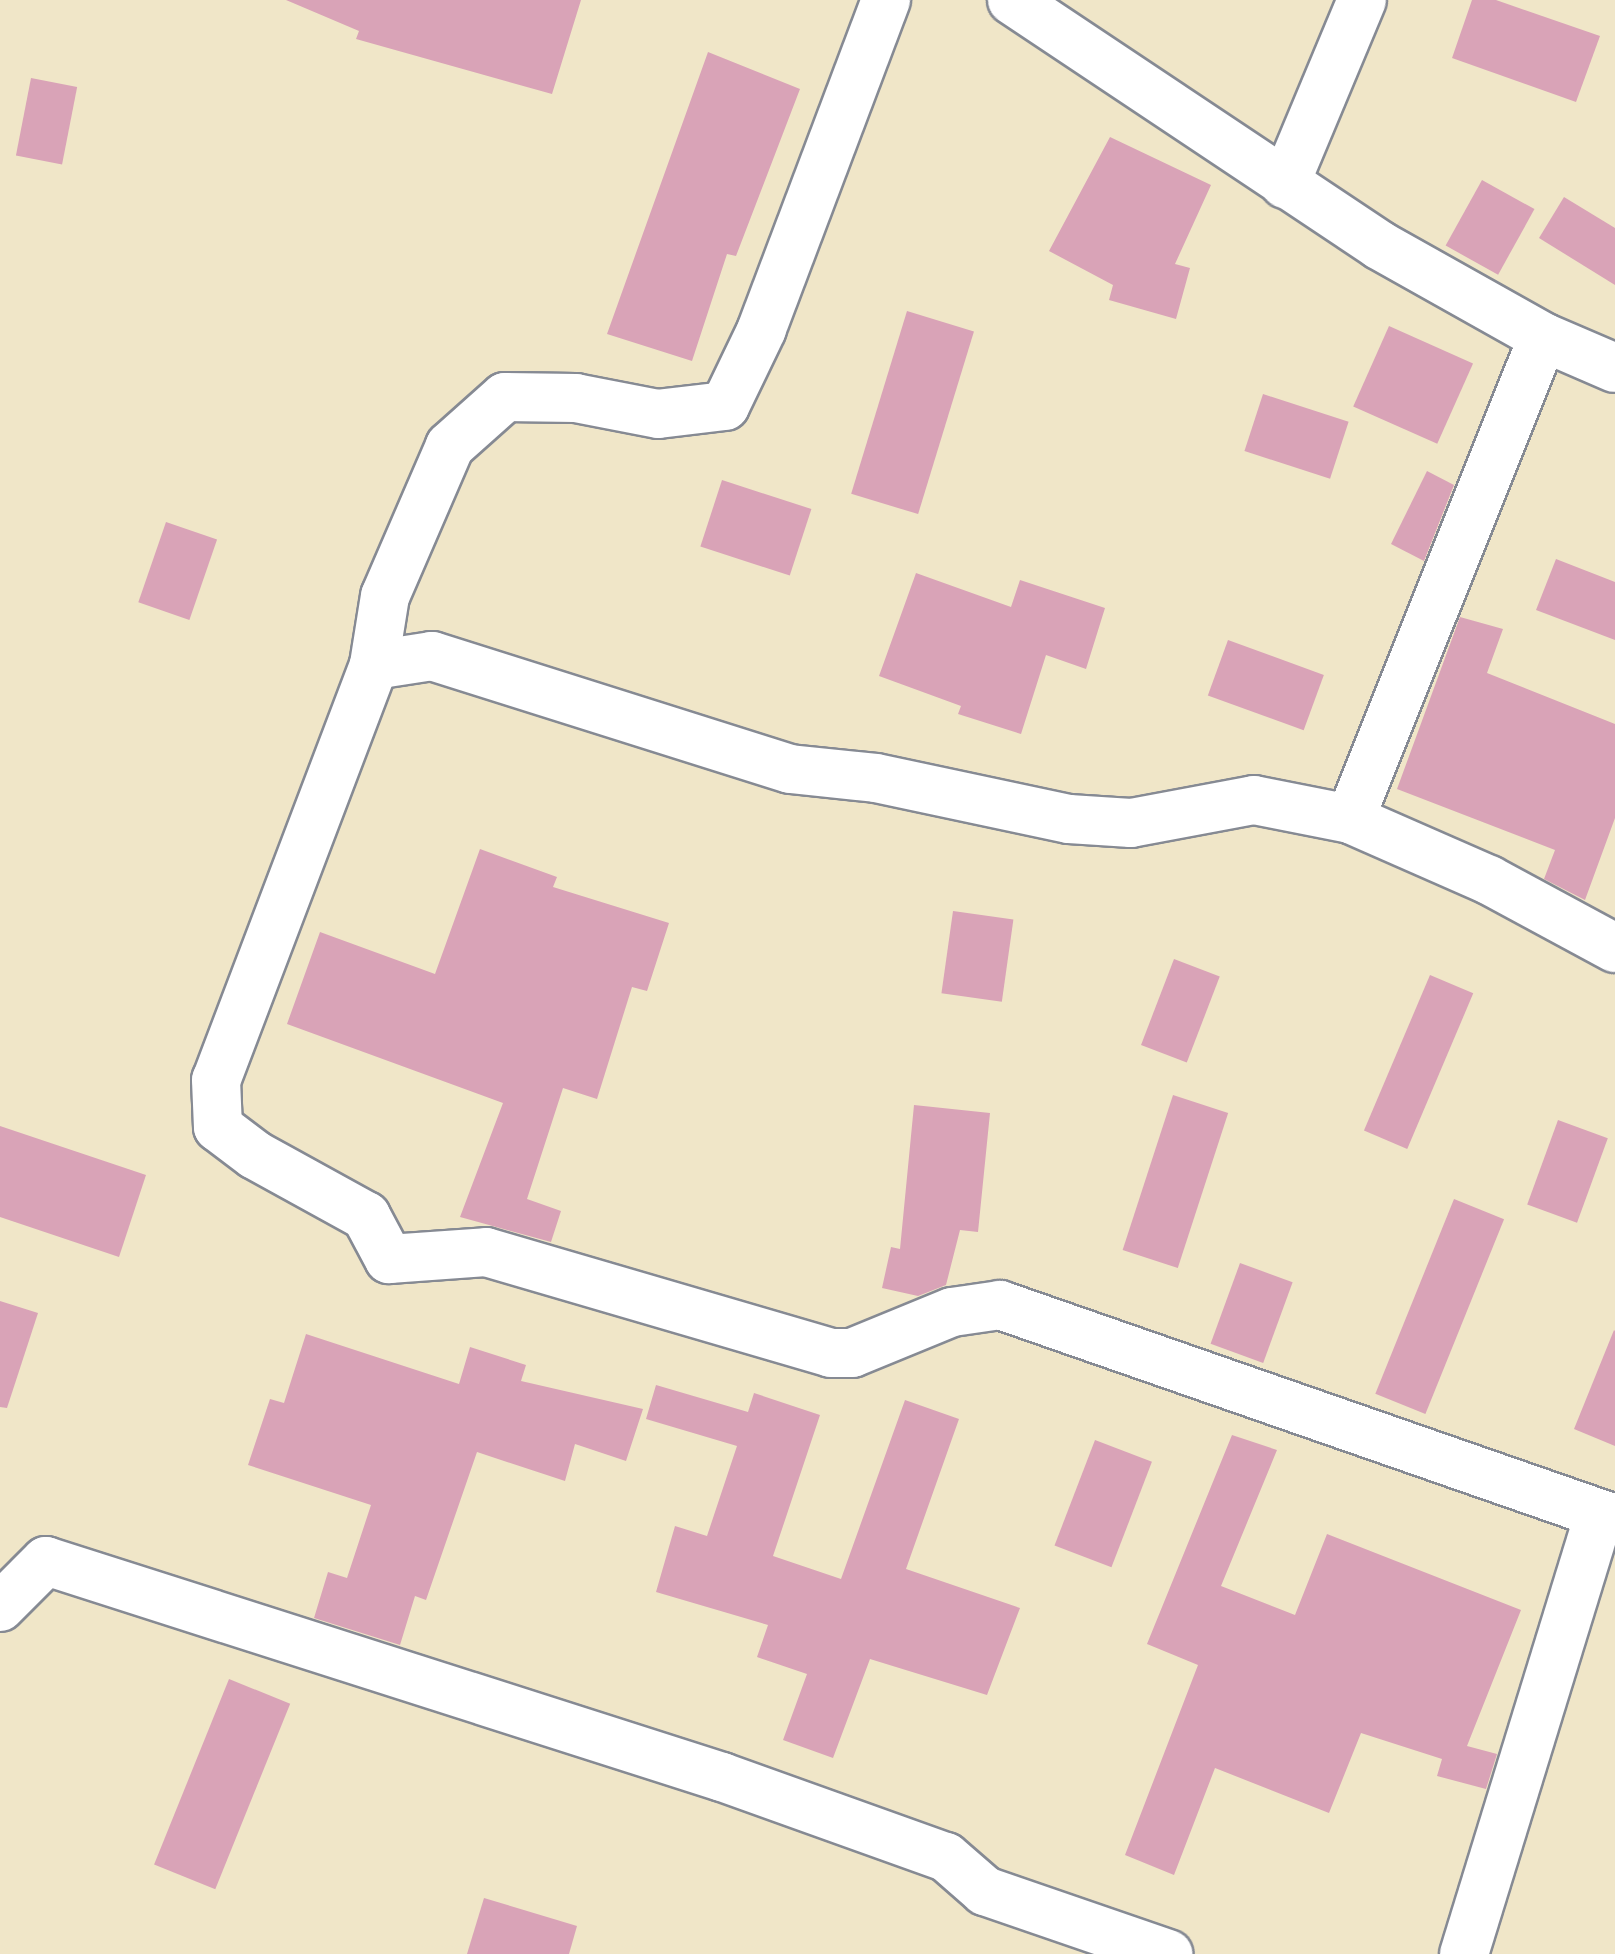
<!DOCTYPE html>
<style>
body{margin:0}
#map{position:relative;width:1615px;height:1954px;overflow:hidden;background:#f0e6c8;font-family:Pangolin,sans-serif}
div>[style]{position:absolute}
.building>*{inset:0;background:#d9a3b7;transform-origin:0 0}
.roads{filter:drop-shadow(2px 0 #868a93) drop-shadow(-2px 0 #868a93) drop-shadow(0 2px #868a93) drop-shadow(0 -2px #868a93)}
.minor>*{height:48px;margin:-24px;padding:0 24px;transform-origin:24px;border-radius:24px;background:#fff}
span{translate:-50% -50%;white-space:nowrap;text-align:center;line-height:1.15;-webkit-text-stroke:9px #fcf5e5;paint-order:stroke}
</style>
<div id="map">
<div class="building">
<div style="clip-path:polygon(286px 0,581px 0,552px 94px,356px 39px,359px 31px)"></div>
<div style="clip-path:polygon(1472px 0,1496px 0,1600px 36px,1576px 102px,1452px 58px)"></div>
<div style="clip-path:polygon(708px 52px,800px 89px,736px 256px,727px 254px,692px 361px,607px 334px)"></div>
<div style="left:31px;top:78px;width:47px;height:79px;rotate:11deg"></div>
<div style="clip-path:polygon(1110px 137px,1211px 185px,1175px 264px,1190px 268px,1176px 319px,1109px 300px,1113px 285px,1049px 251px)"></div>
<div style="left:1482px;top:180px;width:60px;height:75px;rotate:29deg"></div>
<div style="clip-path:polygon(1564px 197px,1615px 228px,1615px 285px,1539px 238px)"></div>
<div style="left:907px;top:311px;width:70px;height:191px;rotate:17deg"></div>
<div style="left:1389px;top:326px;width:92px;height:88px;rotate:24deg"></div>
<div style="left:1263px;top:394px;width:90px;height:60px;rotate:18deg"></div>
<div style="clip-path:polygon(1427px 471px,1454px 485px,1424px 561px,1391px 544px)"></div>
<div style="left:722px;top:480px;width:94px;height:70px;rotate:18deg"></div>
<div style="left:166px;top:522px;width:54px;height:85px;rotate:19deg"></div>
<div style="clip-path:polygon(1556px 559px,1615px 582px,1615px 640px,1536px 610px)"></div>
<div style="clip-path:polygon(916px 573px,1011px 607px,1020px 580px,1105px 608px,1086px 669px,1046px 655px,1021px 734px,958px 714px,961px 706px,879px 676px)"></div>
<div style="clip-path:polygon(1460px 617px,1503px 629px,1487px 673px,1615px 724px,1615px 818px,1585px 900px,1544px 879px,1555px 850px,1397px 789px)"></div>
<div style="left:1228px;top:640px;width:102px;height:59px;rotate:20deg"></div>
<div style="clip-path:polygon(480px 849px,557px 877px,553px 887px,669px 923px,647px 991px,632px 987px,597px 1099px,563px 1088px,527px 1199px,561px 1211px,551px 1242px,460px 1217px,503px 1103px,287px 1024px,320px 932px,435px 974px)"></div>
<div style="left:953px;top:911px;width:61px;height:83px;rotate:8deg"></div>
<div style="left:1174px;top:959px;width:49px;height:92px;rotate:21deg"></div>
<div style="left:1430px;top:975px;width:47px;height:169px;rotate:23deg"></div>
<div style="left:1173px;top:1095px;width:58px;height:163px;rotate:18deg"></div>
<div style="clip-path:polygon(914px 1105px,990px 1113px,978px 1232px,960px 1230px,946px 1285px,918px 1296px,882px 1288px,891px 1247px,900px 1249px)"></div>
<div style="left:1558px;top:1120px;width:53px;height:90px;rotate:20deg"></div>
<div style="clip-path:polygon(0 1126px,146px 1175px,119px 1257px,0 1217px)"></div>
<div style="left:1454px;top:1199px;width:54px;height:210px;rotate:22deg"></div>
<div style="left:1240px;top:1263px;width:56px;height:86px;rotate:20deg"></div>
<div style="clip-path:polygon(0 1301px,38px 1313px,7px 1408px,0 1407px)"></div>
<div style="clip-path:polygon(1614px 1330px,1615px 1331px,1615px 1446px,1574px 1429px)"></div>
<div style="clip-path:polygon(306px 1334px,459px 1384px,470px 1347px,526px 1365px,521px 1381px,643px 1409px,626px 1461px,575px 1444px,565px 1481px,477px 1452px,426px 1600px,415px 1596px,400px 1645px,314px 1618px,328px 1572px,347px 1578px,371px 1505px,248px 1465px,270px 1399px,284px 1403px)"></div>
<div style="clip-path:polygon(656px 1385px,748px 1412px,754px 1393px,820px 1415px,773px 1556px,841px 1579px,905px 1400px,959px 1419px,906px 1569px,1020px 1608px,987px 1695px,870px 1659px,833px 1758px,783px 1740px,807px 1674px,757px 1657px,768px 1625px,656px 1592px,675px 1526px,707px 1536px,737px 1446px,646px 1419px)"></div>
<div style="clip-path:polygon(1232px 1435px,1277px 1450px,1221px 1586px,1295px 1615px,1327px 1534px,1521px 1610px,1467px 1746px,1497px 1754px,1486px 1789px,1437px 1776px,1442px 1759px,1361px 1733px,1329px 1813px,1215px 1768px,1174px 1875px,1125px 1855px,1198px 1665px,1147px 1644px)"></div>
<div style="left:1095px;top:1440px;width:61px;height:113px;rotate:21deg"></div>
<div style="left:229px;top:1679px;width:66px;height:200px;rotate:22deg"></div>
<div style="clip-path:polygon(484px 1898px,577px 1926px,569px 1954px,467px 1954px)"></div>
</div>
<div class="roads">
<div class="minor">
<div style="left:886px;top:0;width:352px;rotate:110.7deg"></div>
<div style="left:762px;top:329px;width:85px;rotate:115.7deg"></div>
<div style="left:725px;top:406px;width:67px;rotate:173.2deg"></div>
<div style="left:658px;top:414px;width:84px;rotate:-169deg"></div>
<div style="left:576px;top:398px;width:71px;rotate:-179.2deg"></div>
<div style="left:505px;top:397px;width:74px;rotate:138.3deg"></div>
<div style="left:450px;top:446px;width:163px;rotate:113.4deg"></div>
<div style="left:385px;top:596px;width:70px;rotate:99.1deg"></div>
<div style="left:374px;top:665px;width:444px;rotate:110.8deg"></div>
<div style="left:216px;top:1080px;width:47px;rotate:87.6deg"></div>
<div style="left:218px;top:1127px;width:46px;rotate:37.1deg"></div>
<div style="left:255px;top:1155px;width:127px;rotate:28.8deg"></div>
<div style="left:366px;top:1216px;width:49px;rotate:61.9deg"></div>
<div style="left:389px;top:1259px;width:97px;rotate:-4.1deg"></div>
<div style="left:486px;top:1252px;width:359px;rotate:16.3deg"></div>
<div style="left:831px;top:1353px;width:21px"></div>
<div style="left:852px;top:1353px;width:108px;rotate:-22.3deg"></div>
<div style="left:952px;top:1312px;width:49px;rotate:-8.3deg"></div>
<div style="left:1000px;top:1305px;width:651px;rotate:19.19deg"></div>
<div style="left:1012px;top:0;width:441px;rotate:33.7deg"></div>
<div style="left:1379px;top:245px;width:188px;rotate:29.3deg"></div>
<div style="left:1543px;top:337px;width:78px;rotate:23.3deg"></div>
<div style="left:1285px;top:184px;width:199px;rotate:-67.3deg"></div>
<div style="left:374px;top:665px;width:59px;rotate:-8.8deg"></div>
<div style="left:432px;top:656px;width:375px;rotate:17.5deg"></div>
<div style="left:790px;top:769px;width:86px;rotate:6deg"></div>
<div style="left:876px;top:778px;width:197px;rotate:12deg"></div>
<div style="left:1069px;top:819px;width:62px;rotate:3.7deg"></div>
<div style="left:1131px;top:823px;width:125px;rotate:-10.6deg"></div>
<div style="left:1254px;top:800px;width:98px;rotate:11.2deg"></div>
<div style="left:1350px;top:819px;width:152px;rotate:23.7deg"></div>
<div style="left:1489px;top:880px;width:143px;rotate:28.4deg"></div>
<div style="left:1350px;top:819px;width:519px;rotate:-68.18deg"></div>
<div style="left:0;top:1607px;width:65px;rotate:-45deg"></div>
<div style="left:46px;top:1561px;width:710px;rotate:17.72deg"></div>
<div style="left:722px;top:1777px;width:238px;rotate:19.7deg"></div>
<div style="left:946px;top:1857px;width:52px;rotate:41.1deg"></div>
<div style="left:985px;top:1891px;width:194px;rotate:19deg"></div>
<div style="left:1464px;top:1954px;width:460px;rotate:-72.9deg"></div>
</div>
</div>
</div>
